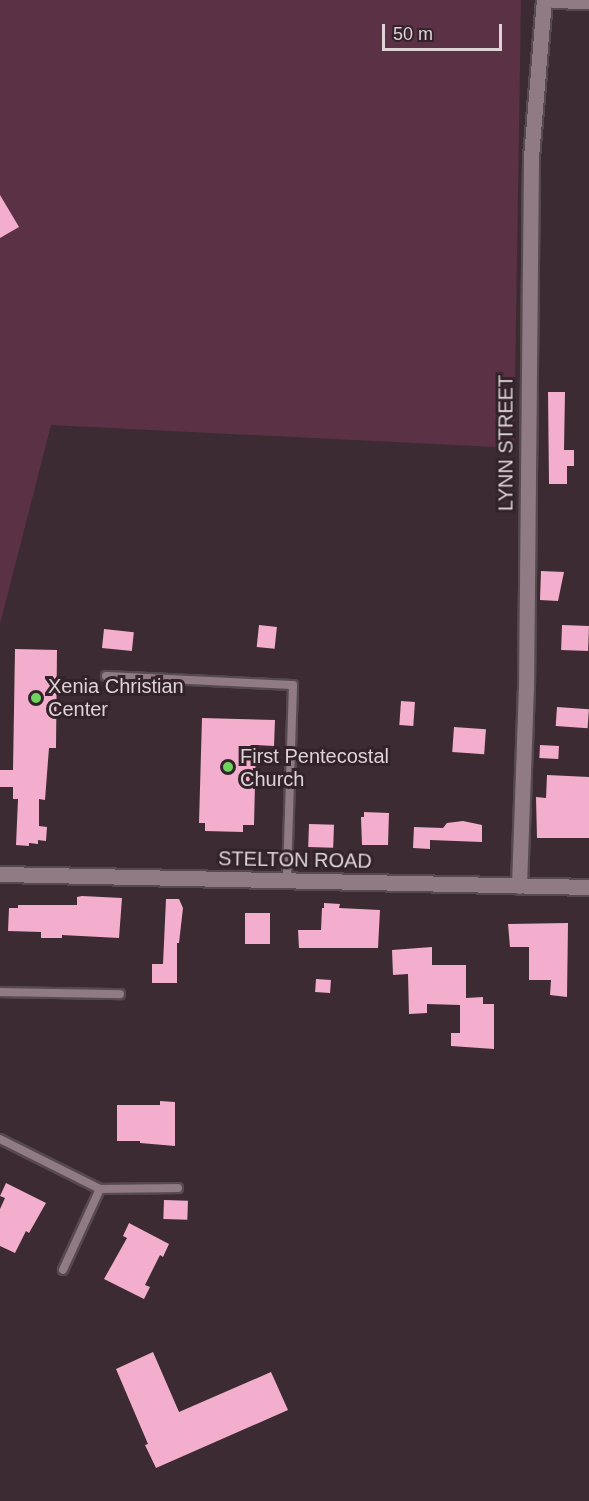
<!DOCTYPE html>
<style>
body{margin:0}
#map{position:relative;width:589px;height:1501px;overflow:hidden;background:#3d2b33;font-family:Arial,sans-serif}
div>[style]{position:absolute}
.green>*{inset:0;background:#5b3145}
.building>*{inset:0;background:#f3aecd;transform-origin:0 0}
.roads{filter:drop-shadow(2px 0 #574950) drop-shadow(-2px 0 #574950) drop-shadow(0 2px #574950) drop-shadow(0 -2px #574950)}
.service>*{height:8px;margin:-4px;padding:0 4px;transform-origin:4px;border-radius:4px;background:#907b84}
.minor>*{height:15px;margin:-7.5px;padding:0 7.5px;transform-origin:7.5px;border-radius:7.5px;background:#907b84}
.dots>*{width:16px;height:16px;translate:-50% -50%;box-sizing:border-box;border:3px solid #322229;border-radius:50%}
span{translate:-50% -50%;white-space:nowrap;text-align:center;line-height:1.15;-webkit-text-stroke:6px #322229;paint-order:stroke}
.street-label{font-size:20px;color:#ded3d7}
.poi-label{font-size:20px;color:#ded3d7}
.left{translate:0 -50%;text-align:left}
.scale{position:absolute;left:382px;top:24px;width:120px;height:27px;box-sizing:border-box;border:3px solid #ded3d7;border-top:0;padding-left:8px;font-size:18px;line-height:21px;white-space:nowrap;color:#ded3d7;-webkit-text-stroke:4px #322229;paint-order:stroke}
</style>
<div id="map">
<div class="green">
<div style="clip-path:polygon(0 0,521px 0,514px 448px,51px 425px,0 624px)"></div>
</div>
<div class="building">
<div style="clip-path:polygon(0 195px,19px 227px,0 238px)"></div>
<div style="clip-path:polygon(548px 392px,565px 392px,564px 450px,574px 450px,574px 466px,567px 466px,567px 484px,549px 484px)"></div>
<div style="clip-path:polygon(541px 571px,564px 572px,558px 601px,540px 600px)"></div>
<div style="left:259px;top:625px;width:18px;height:22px;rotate:6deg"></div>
<div style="left:562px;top:625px;width:27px;height:25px;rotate:2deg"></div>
<div style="left:104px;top:629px;width:30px;height:19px;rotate:6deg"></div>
<div style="clip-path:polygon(15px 649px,57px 650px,56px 748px,49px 748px,45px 800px,39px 799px,39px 826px,47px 827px,46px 841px,38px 840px,38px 844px,29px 843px,29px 846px,16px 845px,18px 799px,13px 799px,13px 787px,0 787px,0 770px,13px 770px)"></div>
<div style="left:401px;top:701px;width:14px;height:24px;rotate:4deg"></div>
<div style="left:557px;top:707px;width:32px;height:19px;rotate:4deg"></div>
<div style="clip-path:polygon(202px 718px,275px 720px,274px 746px,256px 745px,254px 825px,243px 825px,243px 832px,205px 831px,205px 823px,199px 823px)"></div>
<div style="left:454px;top:727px;width:32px;height:25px;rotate:4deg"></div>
<div style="left:540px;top:745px;width:19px;height:13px;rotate:3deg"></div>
<div style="clip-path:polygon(547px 775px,589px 777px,589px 838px,537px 838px,536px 797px,546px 798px)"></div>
<div style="clip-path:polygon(364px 812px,389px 813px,388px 845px,362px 845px,361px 817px,364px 817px)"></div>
<div style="clip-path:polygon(463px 821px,482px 825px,482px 842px,430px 840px,430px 849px,413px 848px,414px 827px,443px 828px,447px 823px)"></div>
<div style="left:309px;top:824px;width:25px;height:23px;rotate:2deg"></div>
<div style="clip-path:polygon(82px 896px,122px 898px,119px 938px,62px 935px,62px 938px,41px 938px,41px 932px,8px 931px,9px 908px,18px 908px,18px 905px,77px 905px,77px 897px)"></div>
<div style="clip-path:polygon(166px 899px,179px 899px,183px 908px,179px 943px,177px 943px,177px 983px,152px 983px,152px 964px,163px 964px)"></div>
<div style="clip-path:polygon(324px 903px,340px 904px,339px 908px,380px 910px,378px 948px,299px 948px,298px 930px,321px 930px,322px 908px,324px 908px)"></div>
<div style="left:245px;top:913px;width:25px;height:31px"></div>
<div style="clip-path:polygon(568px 923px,567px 997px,550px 995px,551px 980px,529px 980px,529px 947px,510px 947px,508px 924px)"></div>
<div style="clip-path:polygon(432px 947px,432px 965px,466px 965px,466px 998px,483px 997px,483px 1004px,494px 1004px,494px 1049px,451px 1046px,451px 1033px,460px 1033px,460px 1005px,427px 1004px,427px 1013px,409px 1014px,408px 974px,393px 975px,392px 950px)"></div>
<div style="left:316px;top:979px;width:15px;height:13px;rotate:4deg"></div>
<div style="clip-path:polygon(160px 1101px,175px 1102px,175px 1146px,140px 1143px,140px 1141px,117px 1141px,117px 1105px,160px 1105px)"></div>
<div style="clip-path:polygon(6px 1183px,46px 1203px,29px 1233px,26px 1231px,15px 1253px,0 1246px,0 1209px,5px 1198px,0 1196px)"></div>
<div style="left:164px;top:1200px;width:24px;height:19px;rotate:2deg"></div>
<div style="clip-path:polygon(129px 1223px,169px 1244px,163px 1257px,160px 1255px,145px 1285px,150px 1287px,144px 1299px,104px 1279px,127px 1238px,123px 1236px)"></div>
<div style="clip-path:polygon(153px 1352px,179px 1412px,271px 1372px,288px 1410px,156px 1468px,145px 1445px,148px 1444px,116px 1369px)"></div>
</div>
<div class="roads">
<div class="service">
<div style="left:106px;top:676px;width:187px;rotate:2.8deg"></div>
<div style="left:293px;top:685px;width:196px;rotate:91.8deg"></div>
<div style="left:0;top:992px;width:120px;rotate:1deg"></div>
<div style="left:0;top:1139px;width:112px;rotate:26.6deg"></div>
<div style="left:100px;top:1189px;width:89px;rotate:114.6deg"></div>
<div style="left:100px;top:1189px;width:78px;rotate:-0.7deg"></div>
</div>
<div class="minor">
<div style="left:553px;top:0;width:36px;rotate:2deg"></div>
<div style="left:0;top:874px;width:589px;rotate:1.26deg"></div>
<div style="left:519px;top:886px;width:196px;rotate:-88deg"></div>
<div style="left:526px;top:690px;width:533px;rotate:-89.46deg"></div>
<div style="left:531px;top:157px;width:158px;rotate:-85.3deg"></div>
</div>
</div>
<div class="dots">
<div style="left:36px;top:698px;background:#70d35f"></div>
<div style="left:228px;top:767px;background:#70d35f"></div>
</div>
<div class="street-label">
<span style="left:506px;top:443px;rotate:-90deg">LYNN STREET</span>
<span style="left:295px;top:860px;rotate:1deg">STELTON ROAD</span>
</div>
<div class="poi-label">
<span class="left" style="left:48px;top:698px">Xenia Christian<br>Center</span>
<span class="left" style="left:240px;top:768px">First Pentecostal<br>Church</span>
</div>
<div class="scale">50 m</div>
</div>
